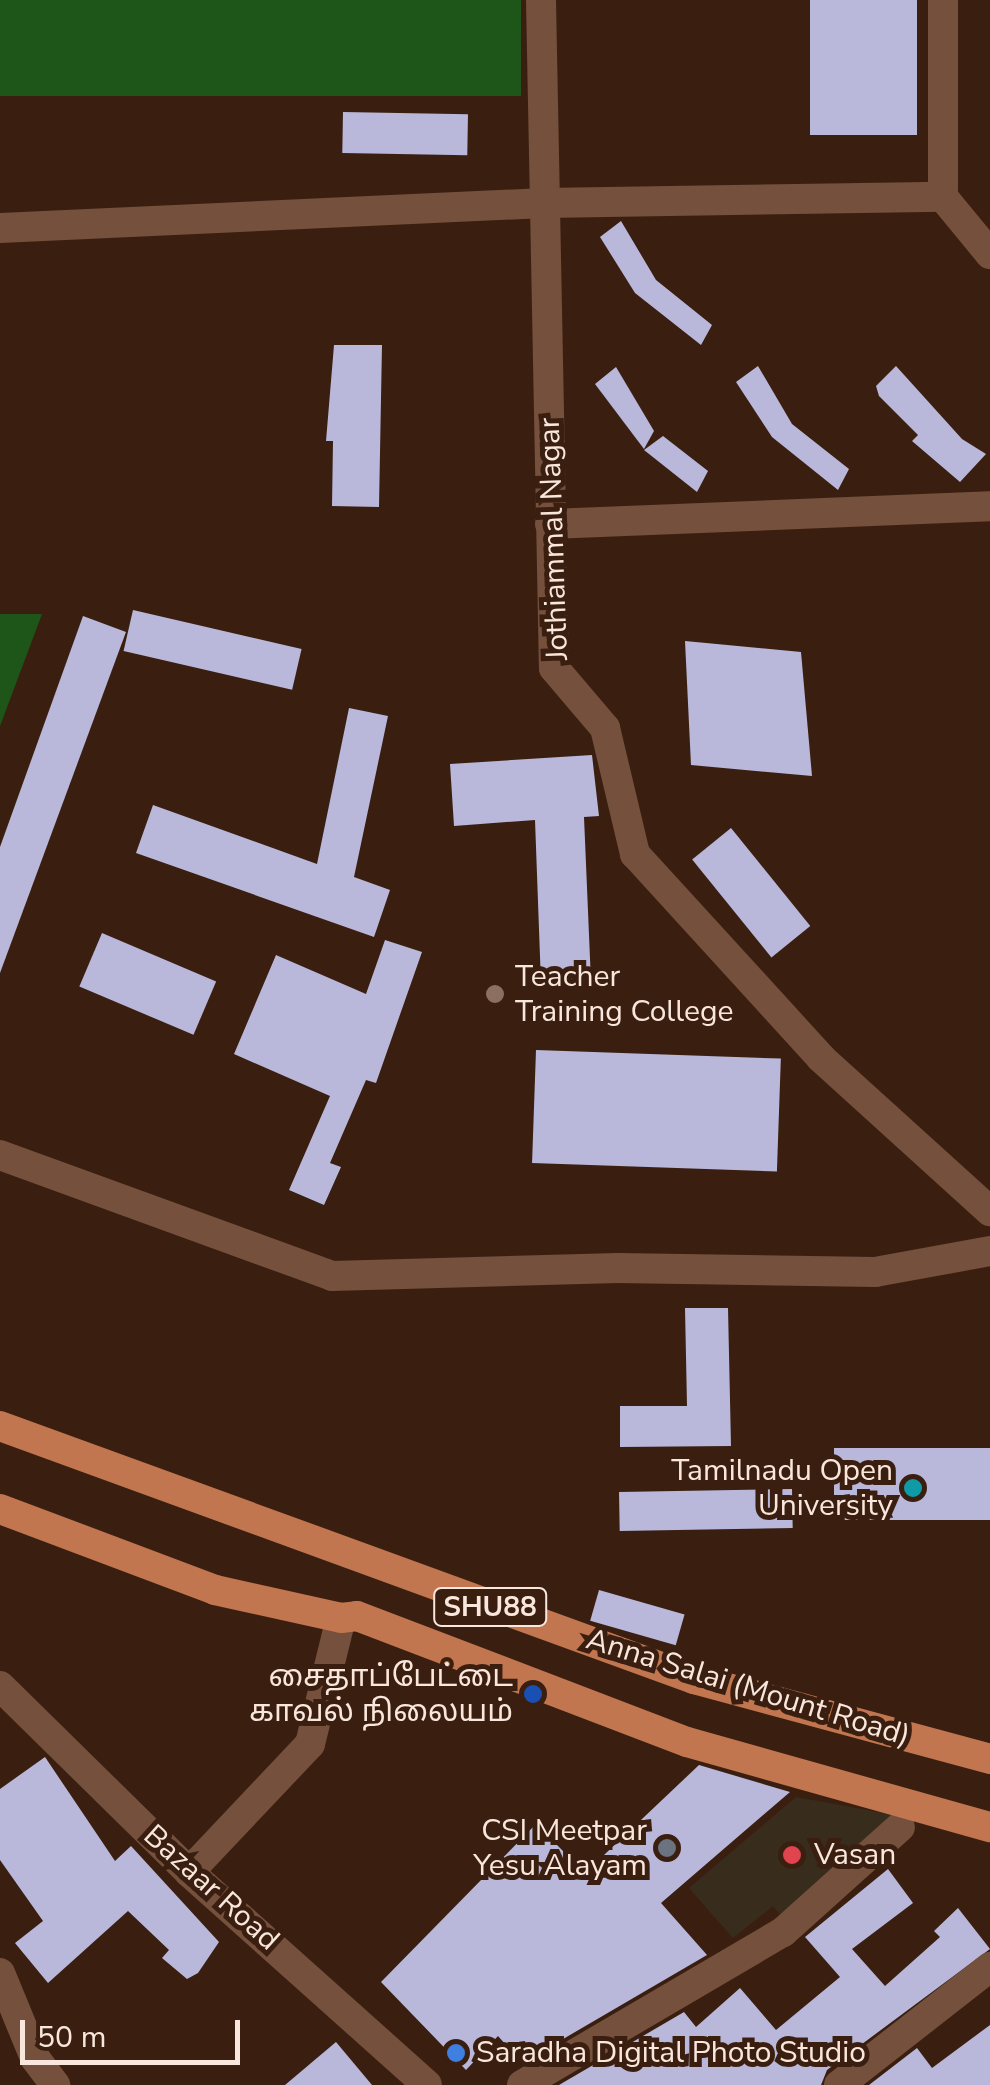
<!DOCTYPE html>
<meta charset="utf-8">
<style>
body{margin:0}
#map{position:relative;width:990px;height:2085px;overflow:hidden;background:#3a1f11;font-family:"Nunito Sans","Noto Sans Tamil",sans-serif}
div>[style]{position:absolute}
.medical>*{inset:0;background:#382c1d}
.green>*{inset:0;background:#1d5618;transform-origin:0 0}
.building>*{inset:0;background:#b9b8da;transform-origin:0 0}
.minor>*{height:30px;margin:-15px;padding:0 15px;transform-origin:15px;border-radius:15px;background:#75503d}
.tertiary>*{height:30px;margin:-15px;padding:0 15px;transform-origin:15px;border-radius:15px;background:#75503d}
.primary>*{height:30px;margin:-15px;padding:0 15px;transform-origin:15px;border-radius:15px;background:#c1764f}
.dots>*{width:28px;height:28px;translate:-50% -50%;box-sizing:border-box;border:5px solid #3a1f11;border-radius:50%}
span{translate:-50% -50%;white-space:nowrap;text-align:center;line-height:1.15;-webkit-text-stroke:10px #3a1f11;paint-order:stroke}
.shield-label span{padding:2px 8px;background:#3a1f11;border:2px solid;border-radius:8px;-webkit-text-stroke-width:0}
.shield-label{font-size:28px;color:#f9e6dc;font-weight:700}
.street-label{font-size:30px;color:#f9e6dc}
.poi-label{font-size:30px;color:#f9e6dc}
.left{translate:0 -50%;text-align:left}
.right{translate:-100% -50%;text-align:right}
.scale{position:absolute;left:20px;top:2020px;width:220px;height:45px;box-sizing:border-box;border:5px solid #f9e6dc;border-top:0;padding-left:12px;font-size:30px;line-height:35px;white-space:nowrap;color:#f9e6dc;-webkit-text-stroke:8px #3a1f11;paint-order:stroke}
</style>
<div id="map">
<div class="medical">
<div style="clip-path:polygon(796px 1797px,900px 1816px,784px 1919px,773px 1906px,733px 1938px,689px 1888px)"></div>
</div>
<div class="green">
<div style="left:0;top:0;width:521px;height:96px"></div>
<div style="clip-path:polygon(0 614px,42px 614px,0 726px)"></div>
</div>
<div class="building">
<div style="left:810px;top:0;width:107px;height:135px"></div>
<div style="left:343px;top:112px;width:125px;height:41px;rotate:1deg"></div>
<div style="clip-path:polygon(621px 221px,656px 280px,712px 325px,701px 345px,635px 293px,600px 237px)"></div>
<div style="clip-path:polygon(334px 345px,382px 345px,379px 507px,332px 506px,333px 441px,326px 441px)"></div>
<div style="clip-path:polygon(758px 366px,792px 424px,849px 469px,838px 490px,772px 437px,736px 382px)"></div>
<div style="clip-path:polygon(896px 366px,962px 439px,986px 454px,960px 482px,912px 441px,918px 435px,879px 396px,876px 386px)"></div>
<div style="clip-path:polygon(616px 367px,654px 431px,644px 449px,595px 384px)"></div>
<div style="clip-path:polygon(663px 436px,708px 471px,697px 492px,644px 450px)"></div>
<div style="left:133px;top:610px;width:173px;height:42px;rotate:13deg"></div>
<div style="clip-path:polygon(83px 616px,126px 632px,0 973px,0 847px)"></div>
<div style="clip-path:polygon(685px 641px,801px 652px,812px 776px,691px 765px)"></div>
<div style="clip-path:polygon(349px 708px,388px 716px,354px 877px,390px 890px,374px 937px,136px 853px,153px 805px,317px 864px)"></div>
<div style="clip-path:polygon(592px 755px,599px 816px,584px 817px,591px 982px,541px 984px,535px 820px,454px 826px,450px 764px)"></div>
<div style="left:731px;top:828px;width:126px;height:50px;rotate:51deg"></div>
<div style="left:102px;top:933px;width:124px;height:58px;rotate:23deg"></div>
<div style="clip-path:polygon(385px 940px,422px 952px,376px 1083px,366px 1080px,330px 1163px,341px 1167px,324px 1205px,289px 1190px,330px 1096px,234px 1054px,276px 955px,366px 994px)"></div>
<div style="left:536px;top:1050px;width:245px;height:113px;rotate:2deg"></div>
<div style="clip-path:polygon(685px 1308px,728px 1308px,731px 1446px,620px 1447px,620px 1406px,687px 1406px)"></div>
<div style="left:990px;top:1448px;width:72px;height:156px;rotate:90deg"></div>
<div style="left:792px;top:1489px;width:39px;height:173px;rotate:89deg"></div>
<div style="left:599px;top:1590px;width:89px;height:32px;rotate:16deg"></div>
<div style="clip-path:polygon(45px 1757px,115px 1861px,131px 1846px,219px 1942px,198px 1973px,187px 1979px,162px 1958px,169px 1950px,128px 1911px,48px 1983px,15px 1943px,43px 1921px,0 1860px,0 1789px)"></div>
<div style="clip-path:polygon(699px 1765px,790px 1792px,661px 1903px,707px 1955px,522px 2063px,498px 2036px,466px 2070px,381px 1982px,536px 1824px,585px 1873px)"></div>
<div style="clip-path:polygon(888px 1869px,913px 1903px,852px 1949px,885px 1986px,940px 1937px,934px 1931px,958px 1908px,990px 1949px,827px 2070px,821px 2085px,559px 2085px,684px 2012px,696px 2027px,740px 1988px,776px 2030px,840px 1977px,805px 1937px)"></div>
<div style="clip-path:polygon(990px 2025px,990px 2085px,869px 2085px,917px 2048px,932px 2068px)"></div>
<div style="clip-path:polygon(336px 2042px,372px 2085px,285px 2085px)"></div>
</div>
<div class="minor">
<div style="left:541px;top:0;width:668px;rotate:88.89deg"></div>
<div style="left:554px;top:668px;width:79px;rotate:49.6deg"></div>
<div style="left:605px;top:728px;width:130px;rotate:76.6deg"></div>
<div style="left:635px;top:854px;width:276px;rotate:47.6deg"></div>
<div style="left:821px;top:1058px;width:228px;rotate:42.2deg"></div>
<div style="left:943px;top:0;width:197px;rotate:90deg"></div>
<div style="left:943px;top:197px;width:74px;rotate:50.5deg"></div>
<div style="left:0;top:228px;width:545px;rotate:-2.63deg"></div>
<div style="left:544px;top:203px;width:399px;rotate:-0.9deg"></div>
<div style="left:550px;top:524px;width:440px;rotate:-2.3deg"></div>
<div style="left:0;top:1155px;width:353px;rotate:20deg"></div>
<div style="left:332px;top:1276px;width:286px;rotate:-1.6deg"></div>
<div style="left:618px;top:1268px;width:257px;rotate:0.9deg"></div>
<div style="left:875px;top:1272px;width:117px;rotate:-10.3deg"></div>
<div style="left:189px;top:1872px;width:176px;rotate:-46.6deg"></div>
<div style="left:310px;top:1744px;width:130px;rotate:-76.2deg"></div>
<div style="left:0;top:1973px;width:92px;rotate:67.6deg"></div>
<div style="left:35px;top:2058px;width:34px;rotate:53deg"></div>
<div style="left:522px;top:2085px;width:303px;rotate:-30.4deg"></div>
<div style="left:783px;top:1932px;width:157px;rotate:-41.9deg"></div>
<div style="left:839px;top:2085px;width:192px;rotate:-38deg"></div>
</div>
<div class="tertiary">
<div style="left:0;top:1686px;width:265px;rotate:44.5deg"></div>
<div style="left:189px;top:1872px;width:319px;rotate:41.8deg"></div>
</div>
<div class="primary">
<div style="left:0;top:1426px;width:739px;rotate:20.03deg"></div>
<div style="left:694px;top:1679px;width:307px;rotate:15.1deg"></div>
<div style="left:0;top:1509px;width:230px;rotate:20.6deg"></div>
<div style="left:215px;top:1590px;width:129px;rotate:12.5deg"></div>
<div style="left:341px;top:1618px;width:16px;rotate:-7deg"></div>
<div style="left:357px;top:1616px;width:353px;rotate:20.9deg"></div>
<div style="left:687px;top:1742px;width:315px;rotate:15.7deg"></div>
</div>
<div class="dots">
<div style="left:495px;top:994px;background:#8d6e63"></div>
<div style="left:913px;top:1488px;background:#0f9aa8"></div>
<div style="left:533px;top:1694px;background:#1a4fb4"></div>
<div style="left:667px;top:1848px;background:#6b7280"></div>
<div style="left:792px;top:1855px;background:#e0444e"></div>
<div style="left:456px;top:2053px;background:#3f7fe0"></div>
</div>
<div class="shield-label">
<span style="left:490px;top:1607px">SHU88</span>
</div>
<div class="street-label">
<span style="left:554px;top:539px;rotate:-92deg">Jothiammal Nagar</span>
<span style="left:748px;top:1688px;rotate:17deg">Anna Salai (Mount Road)</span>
<span style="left:211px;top:1888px;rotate:42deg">Bazaar Road</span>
</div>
<div class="poi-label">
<span class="left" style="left:515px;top:994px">Teacher<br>Training College</span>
<span class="right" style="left:893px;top:1488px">Tamilnadu Open<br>University</span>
<span class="right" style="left:513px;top:1694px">சைதாப்பேட்டை<br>காவல் நிலையம்</span>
<span class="right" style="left:647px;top:1848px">CSI Meetpar<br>Yesu Alayam</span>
<span class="left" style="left:814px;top:1855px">Vasan</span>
<span class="left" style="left:476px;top:2053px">Saradha Digital Photo Studio</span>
</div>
<div class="scale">50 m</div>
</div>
